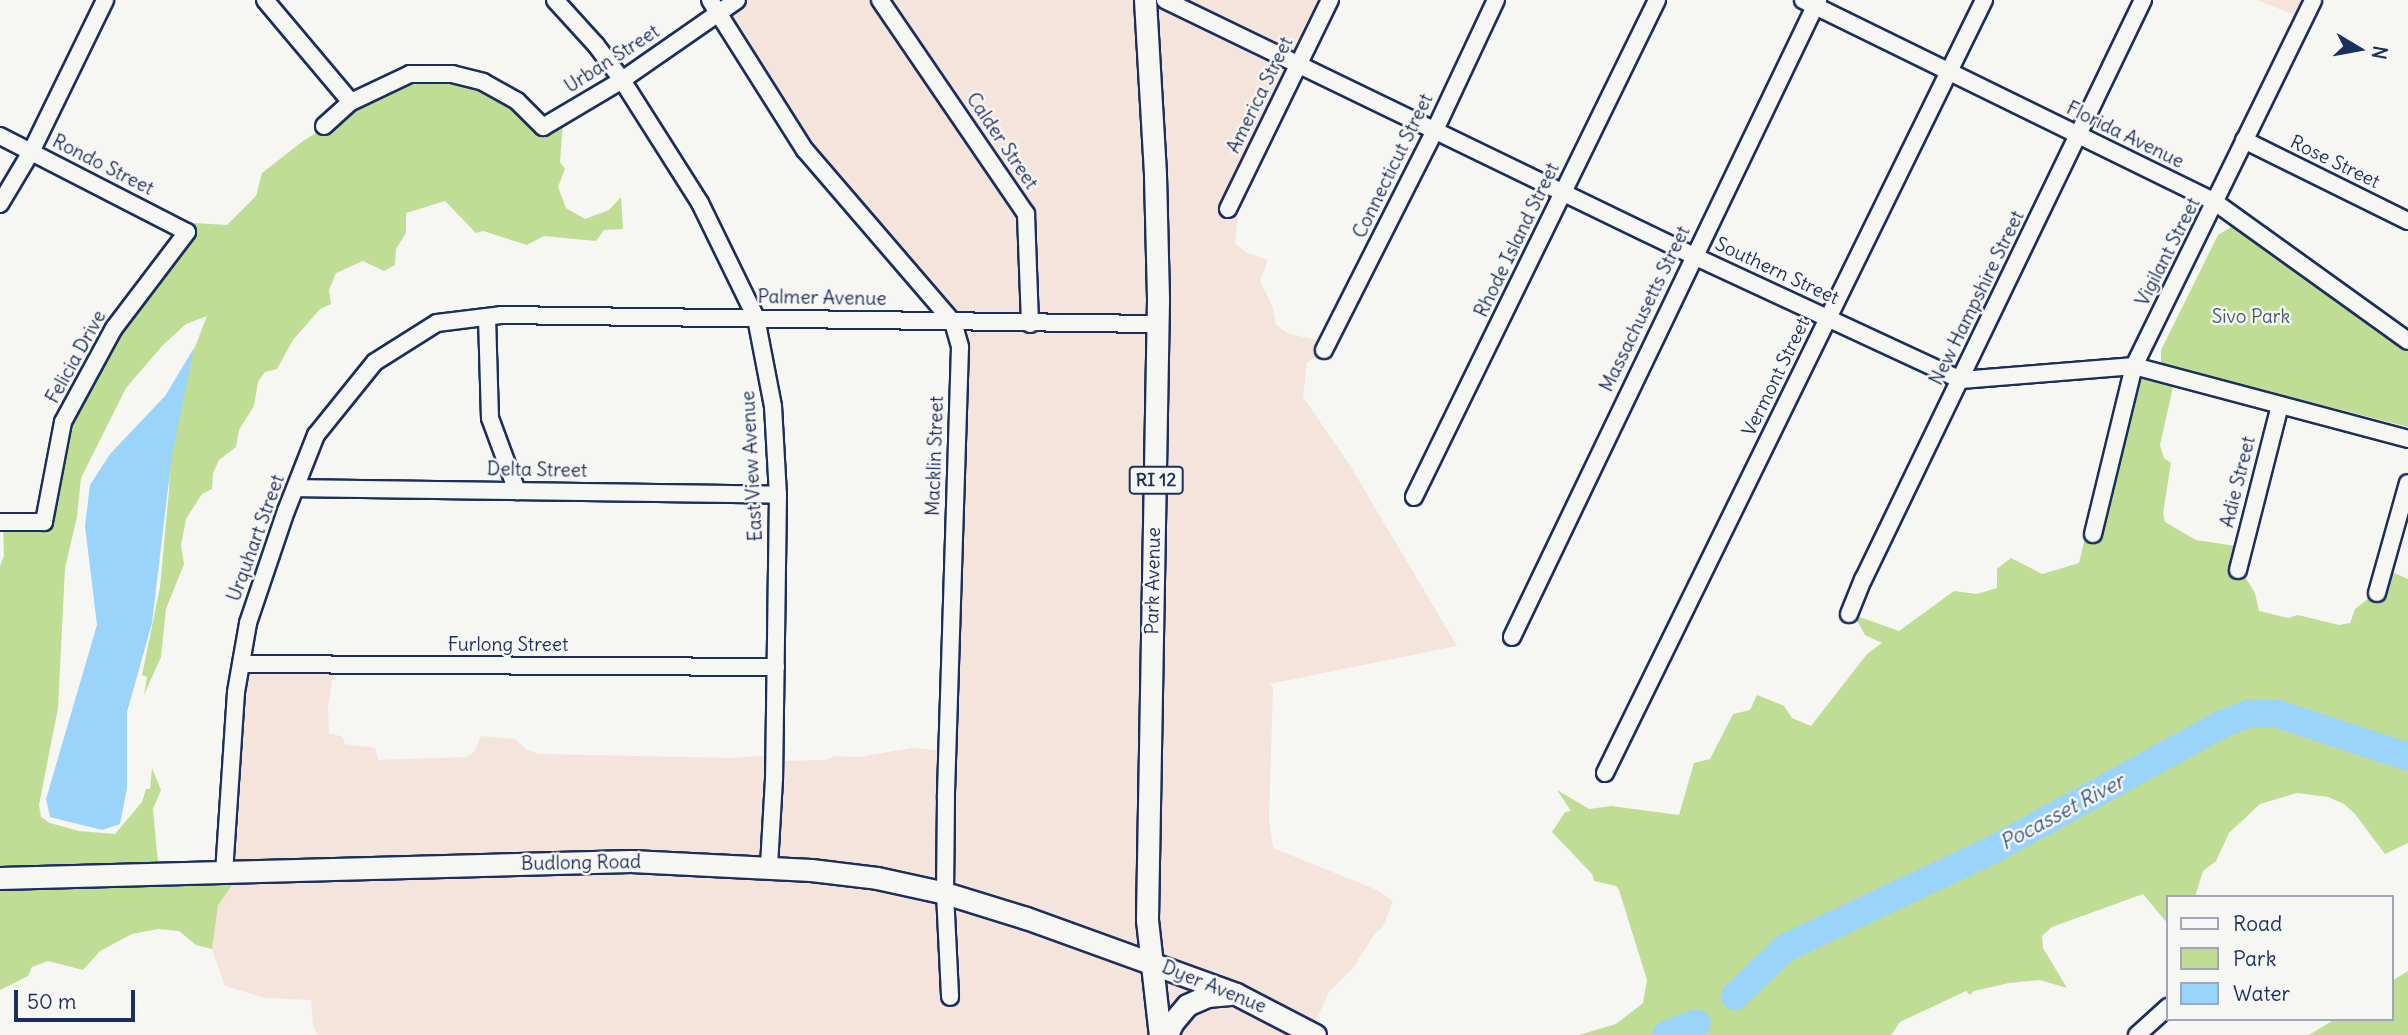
<!DOCTYPE html>
<style>
body{margin:0}
#map{position:relative;width:2408px;height:1035px;overflow:hidden;background:#f6f6f2;font-family:Delius,sans-serif}
div>[style]{position:absolute}
.built>*{inset:0;background:#f4e4db}
.green>*{inset:0;background:#c0dd95}
.water>*{inset:0;background:#9ad4fa}
.river>*{height:28px;margin:-14px;padding:0 14px;transform-origin:14px;border-radius:14px;background:#9ad4fa}
.roads{filter:drop-shadow(2px 0 #1b2f5e) drop-shadow(-2px 0 #1b2f5e) drop-shadow(0 2px #1b2f5e) drop-shadow(0 -2px #1b2f5e)}
.minor>*{height:16px;margin:-8px;padding:0 8px;transform-origin:8px;border-radius:8px;background:#f6f6f2}
.major>*{height:21px;margin:-10.5px;padding:0 10.5px;transform-origin:10.5px;border-radius:10.5px;background:#f6f6f2}
span{translate:-50% -50%;white-space:nowrap;text-align:center;line-height:1.15;-webkit-text-stroke:5px #f6f6f2;paint-order:stroke}
.shield-label span{padding:2px 5px;background:#f6f6f2;border:2px solid;border-radius:5px;-webkit-text-stroke-width:0}
.shield-label{font-size:18px;color:#1b2f5e;font-weight:700}
.street-label{font-size:19px;color:#1b2f5e}
.park-label{font-size:19px;color:#445a6c}
.water-label{font-size:21px;color:#3b5885;font-style:italic}
.legend{position:absolute;left:2166px;top:895px;width:228px;height:126px;box-sizing:border-box;background:#f6f6f2;border:2px solid #9ea6b7;margin:0;padding:9px 12px;list-style:none;font-size:21px;color:#1b2f5e}
.legend li{display:flex;align-items:center;gap:14px;height:35px}
.legend b{width:35px;border:2px solid #9ea6b7}
.north{position:absolute;left:2324px;top:14px;width:70px;height:70px;-webkit-text-stroke:5px #f6f6f2;paint-order:stroke;rotate:100deg;font-size:19px;font-weight:700;line-height:28px;text-align:center;color:#1b2f5e}
.north::after{content:'';display:block;margin:auto;width:24px;height:32px;background:#1b2f5e;clip-path:polygon(50% 0,100% 100%,50% 72%,0 100%)}
.scale{position:absolute;left:14px;top:990px;width:121px;height:32px;box-sizing:border-box;border:4px solid #1b2f5e;border-top:0;padding-left:9px;font-size:21px;line-height:24px;white-space:nowrap;color:#1b2f5e;-webkit-text-stroke:5px #f6f6f2;paint-order:stroke}
</style>
<div id="map">
<div class="built">
<div style="clip-path:polygon(711px 0,1333px 0,1232px 203px,1238px 215px,1235px 243px,1245px 252px,1268px 260px,1260px 281px,1272px 305px,1276px 325px,1289px 334px,1327px 342px,1326px 348px,1307px 363px,1303px 397px,1349px 464px,1457px 646px,1269px 684px,1273px 687px,1269px 819px,1273px 848px,1377px 890px,1393px 901px,1383px 927px,1375px 933px,1353px 968px,1329px 992px,1312px 1028px,1315px 1035px,318px 1035px,313px 1026px,311px 1000px,265px 998px,225px 986px,212px 949px,217px 905px,240px 874px,228px 873px,242px 665px,334px 667px,328px 708px,329px 733px,343px 737px,345px 744px,375px 748px,378px 760px,466px 757px,474px 752px,481px 736px,515px 739px,527px 750px,539px 754px,733px 758px,773px 755px,778px 761px,826px 760px,835px 756px,859px 757px,912px 748px,947px 751px,961px 345px,810px 156px)"></div>
<div style="clip-path:polygon(2257px 0,2315px 0,2302px 18px)"></div>
</div>
<div class="green">
<div style="clip-path:polygon(410px 75px,484px 83px,543px 126px,563px 121px,560px 162px,565px 169px,558px 187px,566px 208px,585px 219px,609px 210px,621px 197px,623px 229px,604px 230px,596px 241px,544px 236px,527px 245px,483px 231px,476px 233px,445px 201px,406px 213px,406px 233px,396px 249px,395px 265px,384px 271px,363px 261px,336px 273px,329px 290px,331px 304px,320px 309px,293px 340px,277px 369px,265px 372px,258px 382px,254px 406px,239px 430px,236px 447px,219px 460px,213px 473px,212px 489px,202px 494px,186px 519px,181px 546px,184px 564px,166px 609px,161px 657px,144px 695px,147px 677px,142px 675px,160px 587px,169px 490px,171px 424px,186px 370px,207px 316px,186px 324px,163px 345px,126px 388px,81px 478px,77px 517px,65px 568px,58px 708px,39px 805px,41px 817px,50px 823px,79px 831px,115px 834px,142px 802px,146px 789px,150px 789px,152px 768px,161px 790px,153px 809px,159px 874px,240px 874px,218px 905px,212px 949px,196px 945px,179px 931px,158px 929px,132px 934px,100px 951px,83px 970px,48px 961px,32px 967px,28px 976px,0 990px,0 566px,4px 556px,3px 525px,41px 522px,67px 416px,187px 227px,195px 223px,227px 225px,256px 196px,262px 173px,303px 141px)"></div>
<div style="clip-path:polygon(2234px 225px,2408px 351px,2408px 427px,2161px 364px,2161px 350px,2218px 235px)"></div>
<div style="clip-path:polygon(2134px 370px,2175px 378px,2160px 445px,2164px 458px,2171px 463px,2163px 513px,2165px 522px,2196px 540px,2242px 547px,2240px 569px,2255px 593px,2259px 611px,2288px 618px,2298px 615px,2339px 625px,2350px 623px,2355px 609px,2378px 591px,2386px 569px,2408px 579px,2408px 843px,2385px 854px,2355px 814px,2344px 804px,2328px 797px,2297px 793px,2260px 804px,2229px 833px,2216px 861px,2203px 871px,2195px 897px,2168px 897px,2168px 924px,2143px 894px,2052px 927px,2042px 936px,2043px 948px,2067px 988px,2040px 980px,2009px 983px,1974px 991px,1970px 995px,1966px 991px,1900px 1022px,1891px 1035px,1579px 1035px,1616px 1024px,1643px 1003px,1647px 980px,1619px 890px,1616px 886px,1594px 881px,1592px 874px,1552px 832px,1565px 812px,1571px 811px,1557px 790px,1589px 809px,1611px 806px,1679px 815px,1694px 763px,1710px 759px,1733px 714px,1750px 710px,1757px 695px,1784px 706px,1792px 718px,1811px 726px,1867px 654px,1882px 643px,1865px 635px,1854px 615px,1899px 631px,1954px 591px,1977px 594px,1997px 588px,1997px 569px,2011px 558px,2042px 574px,2079px 563px,2084px 542px,2093px 534px)"></div>
<div style="clip-path:polygon(2408px 971px,2408px 1035px,2309px 1035px,2335px 1019px,2392px 1019px,2392px 981px)"></div>
</div>
<div class="water">
<div style="clip-path:polygon(194px 348px,172px 455px,152px 623px,127px 712px,127px 788px,120px 824px,102px 830px,50px 817px,46px 799px,97px 625px,85px 526px,90px 485px,110px 454px,165px 396px)"></div>
</div>
<div class="river">
<div style="left:1735px;top:996px;width:69px;rotate:-43.8deg"></div>
<div style="left:1785px;top:948px;width:231px;rotate:-25.3deg"></div>
<div style="left:1994px;top:849px;width:260px;rotate:-28.7deg"></div>
<div style="left:2222px;top:724px;width:30px;rotate:-21deg"></div>
<div style="left:2250px;top:713px;width:28px;rotate:2deg"></div>
<div style="left:2278px;top:714px;width:137px;rotate:18.3deg"></div>
<div style="left:1666px;top:1035px;width:33px;rotate:-21deg"></div>
</div>
<div class="roads">
<div class="minor">
<div style="left:265px;top:0;width:133px;rotate:49.9deg"></div>
<div style="left:555px;top:0;width:61px;rotate:47.7deg"></div>
<div style="left:596px;top:45px;width:44px;rotate:53.4deg"></div>
<div style="left:622px;top:80px;width:146px;rotate:57.6deg"></div>
<div style="left:700px;top:203px;width:128px;rotate:64deg"></div>
<div style="left:756px;top:318px;width:90px;rotate:79.1deg"></div>
<div style="left:773px;top:406px;width:89px;rotate:86.8deg"></div>
<div style="left:778px;top:495px;width:284px;rotate:90.8deg"></div>
<div style="left:774px;top:779px;width:86px;rotate:93.3deg"></div>
<div style="left:710px;top:0;width:178px;rotate:57.7deg"></div>
<div style="left:805px;top:150px;width:227px;rotate:49.3deg"></div>
<div style="left:953px;top:322px;width:26px;rotate:74deg"></div>
<div style="left:960px;top:347px;width:452px;rotate:91.8deg"></div>
<div style="left:946px;top:799px;width:94px;rotate:90.6deg"></div>
<div style="left:945px;top:893px;width:104px;rotate:87.2deg"></div>
<div style="left:880px;top:0;width:259px;rotate:55.7deg"></div>
<div style="left:1026px;top:214px;width:110px;rotate:87.9deg"></div>
<div style="left:1165px;top:0;width:588px;rotate:25.82deg"></div>
<div style="left:1694px;top:256px;width:294px;rotate:24.9deg"></div>
<div style="left:1961px;top:380px;width:174px;rotate:-4.6deg"></div>
<div style="left:2134px;top:366px;width:284px;rotate:14.9deg"></div>
<div style="left:1803px;top:0;width:455px;rotate:26.1deg"></div>
<div style="left:2212px;top:200px;width:241px;rotate:35.7deg"></div>
<div style="left:324px;top:126px;width:36px;rotate:-42deg"></div>
<div style="left:351px;top:102px;width:65px;rotate:-25.4deg"></div>
<div style="left:410px;top:74px;width:42px"></div>
<div style="left:452px;top:74px;width:32px;rotate:14deg"></div>
<div style="left:483px;top:82px;width:39px;rotate:29deg"></div>
<div style="left:517px;top:101px;width:37px;rotate:45deg"></div>
<div style="left:543px;top:127px;width:92px;rotate:-30.7deg"></div>
<div style="left:622px;top:80px;width:140px;rotate:-34.8deg"></div>
<div style="left:0;top:136px;width:210px;rotate:27.2deg"></div>
<div style="left:187px;top:232px;width:121px;rotate:127.2deg"></div>
<div style="left:114px;top:328px;width:107px;rotate:118.5deg"></div>
<div style="left:63px;top:422px;width:102px;rotate:100.8deg"></div>
<div style="left:44px;top:522px;width:44px;rotate:180deg"></div>
<div style="left:2244px;top:140px;width:183px;rotate:26.3deg"></div>
<div style="left:0;top:204px;width:61px;rotate:-59.2deg"></div>
<div style="left:31px;top:152px;width:169px;rotate:-64deg"></div>
<div style="left:1228px;top:209px;width:233px;rotate:-64deg"></div>
<div style="left:487px;top:317px;width:101px;rotate:88.3deg"></div>
<div style="left:490px;top:418px;width:78px;rotate:69.7deg"></div>
<div style="left:1324px;top:350px;width:246px;rotate:-63.2deg"></div>
<div style="left:1435px;top:130px;width:144px;rotate:-64.9deg"></div>
<div style="left:296px;top:488px;width:482px;rotate:0.8deg"></div>
<div style="left:1414px;top:497px;width:553px;rotate:-63.94deg"></div>
<div style="left:2093px;top:534px;width:173px;rotate:-76.3deg"></div>
<div style="left:2134px;top:366px;width:407px;rotate:-63.9deg"></div>
<div style="left:2238px;top:570px;width:170px;rotate:-75.7deg"></div>
<div style="left:2377px;top:593px;width:114px;rotate:-74.3deg"></div>
<div style="left:1849px;top:614px;width:37px;rotate:-68deg"></div>
<div style="left:1863px;top:580px;width:644px;rotate:-64.23deg"></div>
<div style="left:1512px;top:637px;width:707px;rotate:-64.34deg"></div>
<div style="left:241px;top:664px;width:535px;rotate:0.32deg"></div>
<div style="left:1605px;top:773px;width:861px;rotate:-63.88deg"></div>
<div style="left:224px;top:873px;width:181px;rotate:-86.2deg"></div>
<div style="left:236px;top:692px;width:70px;rotate:-80.1deg"></div>
<div style="left:248px;top:623px;width:118px;rotate:-71.3deg"></div>
<div style="left:286px;top:511px;width:82px;rotate:-68.5deg"></div>
<div style="left:316px;top:435px;width:94px;rotate:-51.1deg"></div>
<div style="left:375px;top:362px;width:73px;rotate:-32.2deg"></div>
<div style="left:437px;top:323px;width:64px;rotate:-7.1deg"></div>
<div style="left:501px;top:315px;width:656px;rotate:0.79deg"></div>
<div style="left:2137px;top:1035px;width:42px;rotate:-42.1deg"></div>
</div>
<div class="major">
<div style="left:1145px;top:0;width:175px;rotate:86.7deg"></div>
<div style="left:1155px;top:175px;width:125px;rotate:88.6deg"></div>
<div style="left:1158px;top:300px;width:620px;rotate:91.02deg"></div>
<div style="left:1147px;top:920px;width:116px;rotate:83.6deg"></div>
<div style="left:0;top:878px;width:631px;rotate:-1.54deg"></div>
<div style="left:631px;top:861px;width:180px;rotate:2.9deg"></div>
<div style="left:811px;top:870px;width:66px;rotate:6.9deg"></div>
<div style="left:877px;top:878px;width:70px;rotate:12.4deg"></div>
<div style="left:945px;top:893px;width:85px;rotate:17.2deg"></div>
<div style="left:1026px;top:918px;width:223px;rotate:19.9deg"></div>
<div style="left:1236px;top:994px;width:89px;rotate:27.4deg"></div>
<div style="left:1167px;top:1035px;width:13px;rotate:-67deg"></div>
<div style="left:1172px;top:1023px;width:23px;rotate:-50deg"></div>
<div style="left:1187px;top:1005px;width:22px;rotate:-24deg"></div>
<div style="left:1207px;top:996px;width:23px;rotate:-5deg"></div>
</div>
</div>
<div class="shield-label">
<span style="left:1156px;top:480px">RI 12</span>
</div>
<div class="street-label">
<span style="left:612px;top:59px;rotate:-33deg">Urban Street</span>
<span style="left:1260px;top:95px;rotate:-64deg">America Street</span>
<span style="left:2125px;top:135px;rotate:26deg">Florida Avenue</span>
<span style="left:1002px;top:141px;rotate:56deg">Calder Street</span>
<span style="left:2335px;top:162px;rotate:26deg">Rose Street</span>
<span style="left:103px;top:165px;rotate:27deg">Rondo Street</span>
<span style="left:1393px;top:166px;rotate:-64deg">Connecticut Street</span>
<span style="left:1517px;top:240px;rotate:-64deg">Rhode Island Street</span>
<span style="left:2168px;top:252px;rotate:-63deg">Vigilant Street</span>
<span style="left:1777px;top:271px;rotate:25deg">Southern Street</span>
<span style="left:822px;top:298px;rotate:1deg">Palmer Avenue</span>
<span style="left:1977px;top:298px;rotate:-64deg">New Hampshire Street</span>
<span style="left:1645px;top:309px;rotate:-64deg">Massachusetts Street</span>
<span style="left:76px;top:357px;rotate:-61deg">Felicia Drive</span>
<span style="left:1776px;top:377px;rotate:-64deg">Vermont Street</span>
<span style="left:935px;top:456px;rotate:-88deg">Macklin Street</span>
<span style="left:752px;top:466px;rotate:-93deg">East View Avenue</span>
<span style="left:537px;top:470px;rotate:1deg">Delta Street</span>
<span style="left:2238px;top:482px;rotate:-76deg">Adie Street</span>
<span style="left:256px;top:538px;rotate:-70deg">Urquhart Street</span>
<span style="left:1153px;top:581px;rotate:-89deg">Park Avenue</span>
<span style="left:508px;top:645px">Furlong Street</span>
<span style="left:581px;top:863px;rotate:-1deg">Budlong Road</span>
<span style="left:1214px;top:987px;rotate:22deg">Dyer Avenue</span>
</div>
<div class="park-label">
<span style="left:2251px;top:317px">Sivo Park</span>
</div>
<div class="water-label">
<span style="left:2062px;top:812px;rotate:-28deg">Pocasset River</span>
</div>
<ul class="legend">
<li><b style="height:9px;background:#f6f6f2"></b>Road</li>
<li><b style="height:19px;background:#c0dd95"></b>Park</li>
<li><b style="height:19px;background:#9ad4fa"></b>Water</li>
</ul>
<div class="north">N</div>
<div class="scale">50 m</div>
</div>
